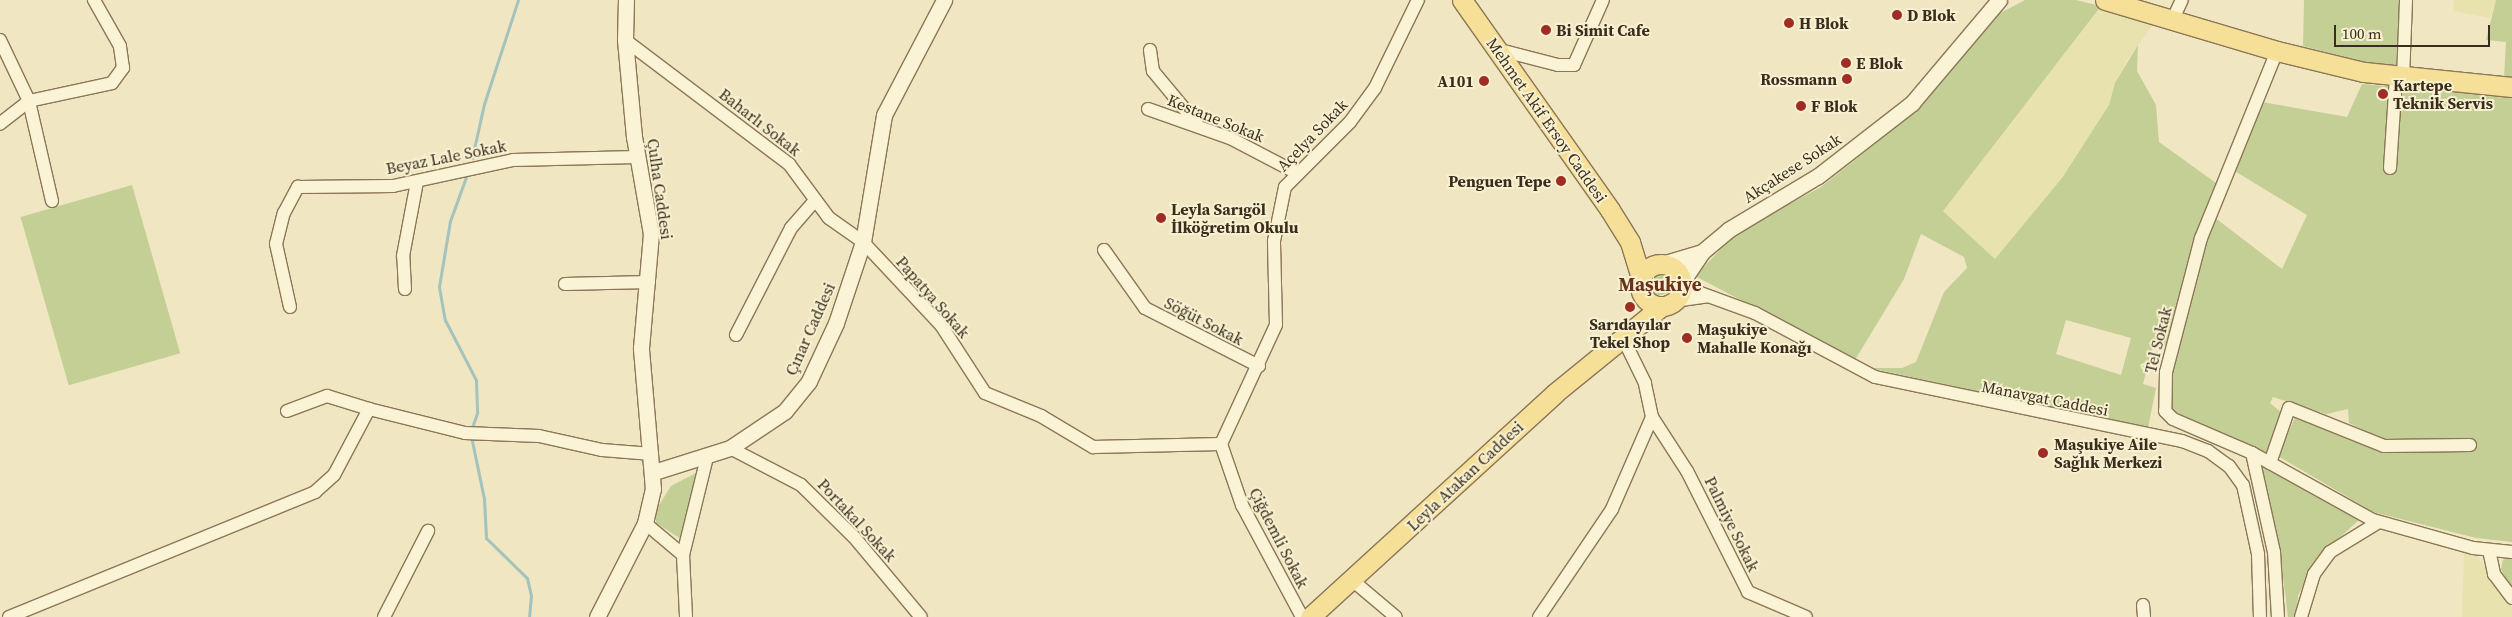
<!DOCTYPE html>
<meta charset="utf-8">
<style>
body{margin:0}
#map{position:relative;width:2512px;height:617px;overflow:hidden;background:#f0e6c1;font-family:"Source Serif 4",serif}
div>[style]{position:absolute}
.farmland>*{inset:0;background:#e7e2ae}
.green>*{inset:0;background:#c4cf95;transform-origin:0 0}
.round{border-radius:50%}
.stream>*{height:3px;margin:-1.5px;padding:0 1.5px;transform-origin:1.5px;border-radius:1.5px;background:#a4c3bc}
.roads{filter:drop-shadow(1px 0 #8b7758) drop-shadow(-1px 0 #8b7758) drop-shadow(0 1px #8b7758) drop-shadow(0 -1px #8b7758)}
.minor>*{height:12px;margin:-6px;padding:0 6px;transform-origin:6px;border-radius:6px;background:#fbf3d5}
.tertiary>*{height:15px;margin:-7.5px;padding:0 7.5px;transform-origin:7.5px;border-radius:7.5px;background:#fbf3d5}
.primary>*{height:19px;margin:-9.5px;padding:0 9.5px;transform-origin:9.5px;border-radius:9.5px;background:#f6e097}
.primary>.ring{margin:-9.5px;padding:0;box-sizing:content-box;background:none;border:19px solid #f6e097;border-radius:50%}
.dots>*{width:14px;height:14px;translate:-50% -50%;box-sizing:border-box;border:2px solid #f7f0d1;border-radius:50%}
span{translate:-50% -50%;white-space:nowrap;text-align:center;line-height:1.15;-webkit-text-stroke:4px #f7f0d1;paint-order:stroke}
.poi-label{font-size:16px;color:#3a2d1d;font-weight:700}
.left{translate:0 -50%;text-align:left}
.right{translate:-100% -50%;text-align:right}
.street-label{font-size:16px;color:#3a2d1d}
.quarter-label{font-size:19px;color:#69311a;font-weight:700}
.scale{position:absolute;left:2334px;top:25px;width:156px;height:22px;box-sizing:border-box;border:2px solid #3a2d1d;border-top:0;padding-left:6px;font-size:15px;line-height:18px;white-space:nowrap;color:#3a2d1d;-webkit-text-stroke:4px #f7f0d1;paint-order:stroke}
</style>
<div id="map">
<div class="farmland">
<div style="clip-path:polygon(2453px 0,2496px 0,2490px 18px,2454px 11px)"></div>
<div style="clip-path:polygon(2101px 6px,2154px 23px,2127px 60px,2109px 105px,2062px 178px,1995px 259px,1943px 210px)"></div>
<div style="clip-path:polygon(2464px 553px,2477px 556px,2512px 607px,2512px 617px,2462px 617px)"></div>
</div>
<div class="green">
<div style="clip-path:polygon(evenodd,2025px 0,2076px 0,2101px 6px,1943px 211px,1995px 259px,2062px 178px,2109px 105px,2115px 83px,2138px 45px,2137px 71px,2156px 105px,2159px 142px,2216px 183px,2166px 348px,2153px 345px,2143px 384px,2156px 388px,2148px 428px,1869px 368px,1902px 368px,1916px 362px,1944px 292px,1967px 268px,1964px 257px,1921px 234px,1904px 279px,1855px 360px,1695px 276px,1737px 232px,1821px 187px,1896px 127px,1921px 105px,1991px 18px,2025px 0,2066px 320px,2131px 338px,2121px 375px,2056px 354px,2066px 320px)"></div>
<div style="clip-path:polygon(2304px 0,2400px 0,2396px 70px,2303px 46px)"></div>
<div style="clip-path:polygon(2496px 0,2512px 0,2512px 79px,2504px 78px,2506px 42px,2486px 40px)"></div>
<div style="clip-path:polygon(2362px 84px,2512px 96px,2512px 542px,2476px 538px,2373px 512px,2278px 456px,2295px 417px,2398px 452px,2474px 447px,2388px 442px,2349px 423px,2348px 409px,2326px 414px,2273px 397px,2270px 403px,2282px 413px,2269px 452px,2262px 452px,2184px 418px,2169px 406px,2168px 387px,2183px 324px,2214px 217px,2282px 269px,2307px 215px,2233px 170px,2262px 102px,2347px 117px)"></div>
<div style="left:132px;top:185px;width:175px;height:116px;rotate:74deg"></div>
<div class="round" style="left:1649px;top:273px;width:22px;height:22px"></div>
<div style="clip-path:polygon(2259px 465px,2359px 520px,2315px 560px,2298px 596px,2296px 617px,2288px 617px,2280px 552px)"></div>
<div style="clip-path:polygon(696px 473px,681px 539px,656px 523px,656px 510px,671px 486px)"></div>
<div style="clip-path:polygon(2512px 557px,2512px 590px,2501px 569px,2503px 560px)"></div>
</div>
<div class="stream">
<div style="left:472px;top:158px;width:55px;rotate:-77.5deg"></div>
<div style="left:484px;top:104px;width:109px;rotate:-71.9deg"></div>
<div style="left:466px;top:177px;width:47px;rotate:110deg"></div>
<div style="left:450px;top:221px;width:67px;rotate:99.5deg"></div>
<div style="left:439px;top:287px;width:34px;rotate:80deg"></div>
<div style="left:445px;top:320px;width:68px;rotate:62.7deg"></div>
<div style="left:476px;top:380px;width:33px;rotate:88deg"></div>
<div style="left:477px;top:413px;width:18px;rotate:109deg"></div>
<div style="left:471px;top:436px;width:64px;rotate:78.3deg"></div>
<div style="left:484px;top:499px;width:39px;rotate:87deg"></div>
<div style="left:486px;top:538px;width:57px;rotate:44.3deg"></div>
<div style="left:527px;top:578px;width:17px;rotate:77deg"></div>
<div style="left:531px;top:595px;width:22px;rotate:95deg"></div>
</div>
<div class="roads">
<div class="minor">
<div style="left:2172px;top:21px;width:23px;rotate:-65deg"></div>
<div style="left:0;top:40px;width:68px;rotate:64.6deg"></div>
<div style="left:29px;top:101px;width:37px;rotate:142deg"></div>
<div style="left:625px;top:40px;width:206px;rotate:37.1deg"></div>
<div style="left:789px;top:164px;width:67px;rotate:53.5deg"></div>
<div style="left:829px;top:218px;width:42px;rotate:35.2deg"></div>
<div style="left:863px;top:242px;width:114px;rotate:46.8deg"></div>
<div style="left:941px;top:325px;width:81px;rotate:57.1deg"></div>
<div style="left:985px;top:393px;width:61px;rotate:22.3deg"></div>
<div style="left:1041px;top:416px;width:61px;rotate:30.8deg"></div>
<div style="left:1093px;top:447px;width:128px;rotate:-1.3deg"></div>
<div style="left:1496px;top:49px;width:64px;rotate:14.5deg"></div>
<div style="left:1558px;top:65px;width:16px"></div>
<div style="left:1574px;top:65px;width:71px;rotate:-66deg"></div>
<div style="left:1150px;top:50px;width:21px;rotate:82deg"></div>
<div style="left:1153px;top:71px;width:69px;rotate:50.3deg"></div>
<div style="left:2277px;top:51px;width:202px;rotate:112.1deg"></div>
<div style="left:2201px;top:238px;width:138px;rotate:104.6deg"></div>
<div style="left:2166px;top:372px;width:39px;rotate:91deg"></div>
<div style="left:2165px;top:411px;width:11px;rotate:45deg"></div>
<div style="left:2173px;top:419px;width:86px;rotate:23.3deg"></div>
<div style="left:2252px;top:453px;width:138px;rotate:29deg"></div>
<div style="left:2373px;top:520px;width:104px;rotate:15.6deg"></div>
<div style="left:2473px;top:548px;width:39px;rotate:6deg"></div>
<div style="left:2403px;top:79px;width:79px;rotate:-87.8deg"></div>
<div style="left:1148px;top:109px;width:87px;rotate:19.5deg"></div>
<div style="left:1230px;top:138px;width:76px;rotate:27.6deg"></div>
<div style="left:2390px;top:168px;width:90px;rotate:-86.2deg"></div>
<div style="left:52px;top:201px;width:103px;rotate:-103deg"></div>
<div style="left:29px;top:101px;width:85px;rotate:-12.2deg"></div>
<div style="left:112px;top:83px;width:19px;rotate:-54deg"></div>
<div style="left:123px;top:68px;width:22px;rotate:-98deg"></div>
<div style="left:120px;top:46px;width:53px;rotate:-119.5deg"></div>
<div style="left:1104px;top:250px;width:71px;rotate:54.7deg"></div>
<div style="left:1145px;top:308px;width:128px;rotate:27deg"></div>
<div style="left:565px;top:284px;width:84px;rotate:-1.4deg"></div>
<div style="left:1681px;top:286px;width:79px;rotate:20deg"></div>
<div style="left:1755px;top:313px;width:136px;rotate:28.1deg"></div>
<div style="left:1875px;top:377px;width:314px;rotate:11.8deg"></div>
<div style="left:2182px;top:441px;width:28px;rotate:21deg"></div>
<div style="left:2208px;top:451px;width:26px;rotate:36deg"></div>
<div style="left:2229px;top:466px;width:24px;rotate:54deg"></div>
<div style="left:2243px;top:485px;width:71px;rotate:77.7deg"></div>
<div style="left:2258px;top:554px;width:63px;rotate:88.2deg"></div>
<div style="left:405px;top:289px;width:33px;rotate:-93deg"></div>
<div style="left:403px;top:256px;width:75px;rotate:-79.3deg"></div>
<div style="left:1674px;top:301px;width:34px;rotate:-8deg"></div>
<div style="left:290px;top:307px;width:65px;rotate:-102.5deg"></div>
<div style="left:276px;top:244px;width:32px;rotate:-76deg"></div>
<div style="left:284px;top:213px;width:30px;rotate:-62deg"></div>
<div style="left:298px;top:187px;width:95px;rotate:-0.6deg"></div>
<div style="left:393px;top:186px;width:123px;rotate:-12.2deg"></div>
<div style="left:513px;top:160px;width:124px;rotate:-1.4deg"></div>
<div style="left:736px;top:335px;width:120px;rotate:-62.8deg"></div>
<div style="left:791px;top:228px;width:37px;rotate:-49deg"></div>
<div style="left:287px;top:411px;width:43px;rotate:-20.6deg"></div>
<div style="left:327px;top:396px;width:44px;rotate:17.2deg"></div>
<div style="left:1652px;top:417px;width:64px;rotate:57.1deg"></div>
<div style="left:1687px;top:471px;width:136px;rotate:63.2deg"></div>
<div style="left:1748px;top:592px;width:63px;rotate:23.3deg"></div>
<div style="left:1221px;top:444px;width:131px;rotate:-65.2deg"></div>
<div style="left:1276px;top:325px;width:84px;rotate:-91.4deg"></div>
<div style="left:1274px;top:241px;width:55px;rotate:-78.5deg"></div>
<div style="left:1285px;top:187px;width:92px;rotate:-45deg"></div>
<div style="left:1350px;top:122px;width:42px;rotate:-53.7deg"></div>
<div style="left:1375px;top:88px;width:98px;rotate:-64deg"></div>
<div style="left:1221px;top:444px;width:65px;rotate:71deg"></div>
<div style="left:1242px;top:505px;width:127px;rotate:61.8deg"></div>
<div style="left:730px;top:448px;width:80px;rotate:27.5deg"></div>
<div style="left:801px;top:485px;width:74px;rotate:44.5deg"></div>
<div style="left:854px;top:537px;width:104px;rotate:50.1deg"></div>
<div style="left:2252px;top:453px;width:101px;rotate:77.5deg"></div>
<div style="left:2274px;top:552px;width:65px;rotate:86.5deg"></div>
<div style="left:2270px;top:463px;width:58px;rotate:-70.9deg"></div>
<div style="left:2289px;top:408px;width:102px;rotate:21.8deg"></div>
<div style="left:2384px;top:446px;width:86px;rotate:-0.7deg"></div>
<div style="left:645px;top:523px;width:50px;rotate:40.1deg"></div>
<div style="left:683px;top:555px;width:62px;rotate:87.2deg"></div>
<div style="left:2489px;top:550px;width:25px;rotate:78deg"></div>
<div style="left:2494px;top:574px;width:30px;rotate:53deg"></div>
<div style="left:683px;top:555px;width:101px;rotate:-76.2deg"></div>
<div style="left:1352px;top:580px;width:57px;rotate:40.1deg"></div>
<div style="left:2143px;top:605px;width:12px;rotate:85deg"></div>
<div style="left:9px;top:617px;width:331px;rotate:-22.2deg"></div>
<div style="left:315px;top:492px;width:25px;rotate:-42deg"></div>
<div style="left:334px;top:475px;width:75px;rotate:-62.1deg"></div>
<div style="left:369px;top:409px;width:99px;rotate:14deg"></div>
<div style="left:465px;top:433px;width:74px;rotate:2.3deg"></div>
<div style="left:539px;top:436px;width:65px;rotate:12.5deg"></div>
<div style="left:602px;top:450px;width:50px;rotate:4.6deg"></div>
<div style="left:384px;top:617px;width:97px;rotate:-62.9deg"></div>
<div style="left:1539px;top:617px;width:130px;rotate:-55.9deg"></div>
<div style="left:1612px;top:509px;width:100px;rotate:-66.5deg"></div>
<div style="left:1652px;top:417px;width:35px;rotate:-102deg"></div>
<div style="left:1645px;top:383px;width:52px;rotate:-116.1deg"></div>
<div style="left:2301px;top:617px;width:45px;rotate:-73.2deg"></div>
<div style="left:2314px;top:574px;width:27px;rotate:-54deg"></div>
<div style="left:2330px;top:552px;width:57px;rotate:-31.5deg"></div>
</div>
<div class="tertiary">
<div style="left:1662px;top:264px;width:42px;rotate:-16.7deg"></div>
<div style="left:1682px;top:282px;width:36px;rotate:-56deg"></div>
<div style="left:1702px;top:252px;width:34px;rotate:-40deg"></div>
<div style="left:1728px;top:230px;width:105px;rotate:-31deg"></div>
<div style="left:1818px;top:176px;width:119px;rotate:-37.8deg"></div>
<div style="left:1912px;top:103px;width:135px;rotate:-49.8deg"></div>
<div style="left:654px;top:472px;width:80px;rotate:-17.5deg"></div>
<div style="left:730px;top:448px;width:66px;rotate:-33.9deg"></div>
<div style="left:785px;top:411px;width:38px;rotate:-51deg"></div>
<div style="left:809px;top:381px;width:64px;rotate:-65deg"></div>
<div style="left:836px;top:323px;width:85px;rotate:-71.6deg"></div>
<div style="left:863px;top:242px;width:129px;rotate:-80.6deg"></div>
<div style="left:884px;top:115px;width:130px;rotate:-62.4deg"></div>
<div style="left:597px;top:617px;width:106px;rotate:-62.9deg"></div>
<div style="left:645px;top:523px;width:35px;rotate:-77deg"></div>
<div style="left:653px;top:489px;width:142px;rotate:-94.9deg"></div>
<div style="left:641px;top:348px;width:114px;rotate:-85deg"></div>
<div style="left:651px;top:234px;width:98px;rotate:-99.9deg"></div>
<div style="left:634px;top:137px;width:97px;rotate:-95.3deg"></div>
<div style="left:625px;top:40px;width:40px;rotate:-88.6deg"></div>
</div>
<div class="primary">
<div style="left:1462px;top:0;width:257px;rotate:54.8deg"></div>
<div style="left:1610px;top:210px;width:38px;rotate:58deg"></div>
<div style="left:1630px;top:242px;width:39px;rotate:73deg"></div>
<div style="left:2105px;top:0;width:179px;rotate:16.5deg"></div>
<div style="left:2277px;top:51px;width:89px;rotate:13.6deg"></div>
<div style="left:2364px;top:72px;width:149px;rotate:5.8deg"></div>
<div class="ring" style="left:1640px;top:264px;width:23px;height:23px"></div>
<div style="left:1310px;top:617px;width:332px;rotate:-42.4deg"></div>
<div style="left:1555px;top:393px;width:138px;rotate:-39.1deg"></div>
</div>
</div>
<div class="dots">
<div style="left:1897px;top:15px;background:#9e2d24"></div>
<div style="left:1789px;top:23px;background:#9e2d24"></div>
<div style="left:1546px;top:30px;background:#9e2d24"></div>
<div style="left:1846px;top:63px;background:#9e2d24"></div>
<div style="left:1847px;top:79px;background:#9e2d24"></div>
<div style="left:1484px;top:81px;background:#9e2d24"></div>
<div style="left:2383px;top:94px;background:#9e2d24"></div>
<div style="left:1801px;top:106px;background:#9e2d24"></div>
<div style="left:1561px;top:181px;background:#9e2d24"></div>
<div style="left:1161px;top:218px;background:#9e2d24"></div>
<div style="left:1630px;top:307px;background:#9e2d24"></div>
<div style="left:1687px;top:338px;background:#9e2d24"></div>
<div style="left:2043px;top:453px;background:#9e2d24"></div>
</div>
<div class="poi-label">
<span class="left" style="left:1907px;top:15px">D Blok</span>
<span class="left" style="left:1799px;top:23px">H Blok</span>
<span class="left" style="left:1556px;top:30px">Bi Simit Cafe</span>
<span class="left" style="left:1856px;top:63px">E Blok</span>
<span class="right" style="left:1837px;top:79px">Rossmann</span>
<span class="right" style="left:1474px;top:81px">A101</span>
<span class="left" style="left:2393px;top:94px">Kartepe<br>Teknik Servis</span>
<span class="left" style="left:1811px;top:106px">F Blok</span>
<span class="right" style="left:1551px;top:181px">Penguen Tepe</span>
<span class="left" style="left:1171px;top:218px">Leyla Sarıgöl<br>İlköğretim Okulu</span>
<span style="left:1630px;top:333px">Sarıdayılar<br>Tekel Shop</span>
<span class="left" style="left:1697px;top:338px">Maşukiye<br>Mahalle Konağı</span>
<span class="left" style="left:2054px;top:453px">Maşukiye Aile<br>Sağlık Merkezi</span>
</div>
<div class="street-label">
<span style="left:1216px;top:118px;rotate:22deg">Kestane Sokak</span>
<span style="left:1547px;top:120px;rotate:55deg">Mehmet Akif Ersoy Caddesi</span>
<span style="left:760px;top:122px;rotate:38deg">Baharlı Sokak</span>
<span style="left:1312px;top:135px;rotate:-46deg">Açelya Sokak</span>
<span style="left:446px;top:157px;rotate:-11deg">Beyaz Lale Sokak</span>
<span style="left:1792px;top:168px;rotate:-33deg">Akçakese Sokak</span>
<span style="left:660px;top:189px;rotate:82deg">Çulha Caddesi</span>
<span style="left:933px;top:297px;rotate:49deg">Papatya Sokak</span>
<span style="left:1204px;top:321px;rotate:27deg">Söğüt Sokak</span>
<span style="left:810px;top:329px;rotate:-66deg">Çınar Caddesi</span>
<span style="left:2158px;top:340px;rotate:-76deg">Tel Sokak</span>
<span style="left:2045px;top:398px;rotate:11deg">Manavgat Caddesi</span>
<span style="left:1465px;top:476px;rotate:-43deg">Leyla Atakan Caddesi</span>
<span style="left:857px;top:520px;rotate:47deg">Portakal Sokak</span>
<span style="left:1732px;top:524px;rotate:64deg">Palmiye Sokak</span>
<span style="left:1279px;top:538px;rotate:63deg">Çiğdemli Sokak</span>
</div>
<div class="quarter-label">
<span style="left:1660px;top:285px">Maşukiye</span>
</div>
<div class="scale">100 m</div>
</div>
